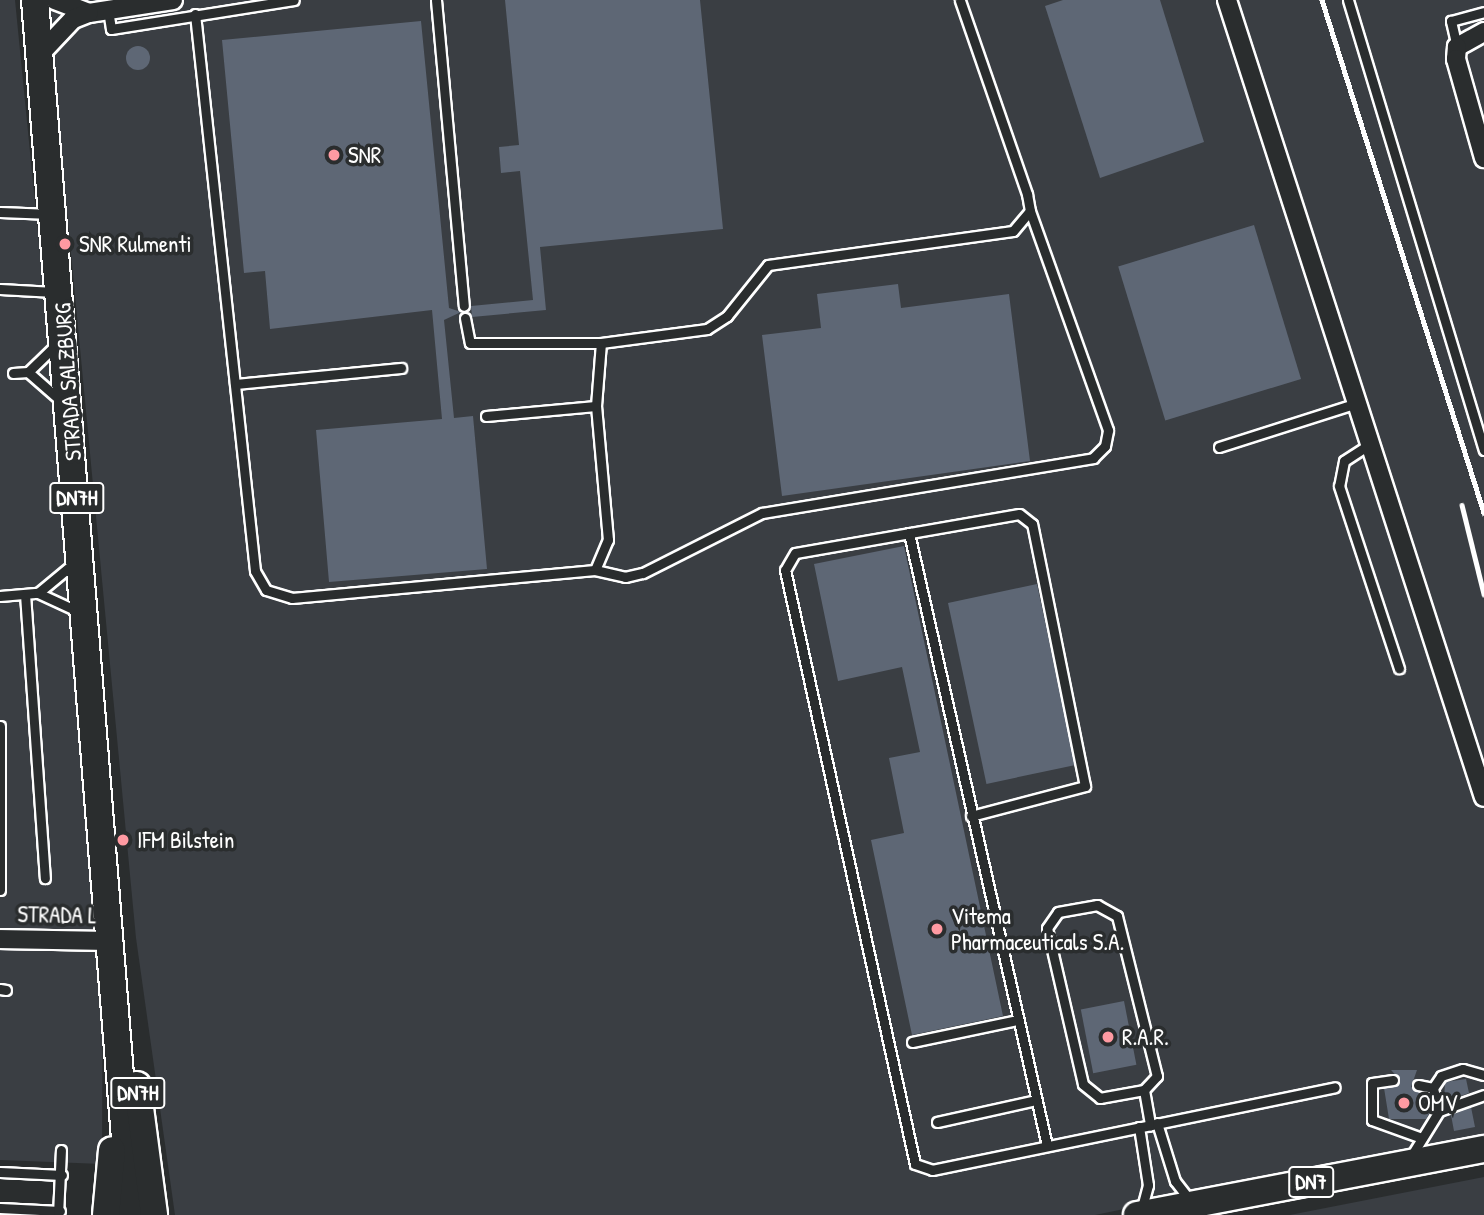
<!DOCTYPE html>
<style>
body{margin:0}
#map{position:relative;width:1484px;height:1215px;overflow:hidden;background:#2a2d2e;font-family:"Patrick Hand",sans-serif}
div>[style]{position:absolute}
.built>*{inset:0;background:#3a3e43}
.building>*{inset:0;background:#5e6775;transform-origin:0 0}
.round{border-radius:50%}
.roads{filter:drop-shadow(2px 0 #fff) drop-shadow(-2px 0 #fff) drop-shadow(0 2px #fff) drop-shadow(0 -2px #fff)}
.lane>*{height:9px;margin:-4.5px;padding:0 4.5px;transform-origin:4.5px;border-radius:4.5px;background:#2a2d2e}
.street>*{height:18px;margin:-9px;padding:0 9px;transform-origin:9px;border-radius:9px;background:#2a2d2e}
.primary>*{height:26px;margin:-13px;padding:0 13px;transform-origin:13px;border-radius:13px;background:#2a2d2e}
.rail>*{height:4.5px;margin:-2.25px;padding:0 2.25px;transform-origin:2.25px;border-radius:2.25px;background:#fff}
.dots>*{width:19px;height:19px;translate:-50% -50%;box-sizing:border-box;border:4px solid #2a2d2e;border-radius:50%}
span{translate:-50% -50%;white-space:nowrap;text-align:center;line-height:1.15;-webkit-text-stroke:7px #2a2d2e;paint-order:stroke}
.shield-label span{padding:2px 5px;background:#2a2d2e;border:2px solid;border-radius:5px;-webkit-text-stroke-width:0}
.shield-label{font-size:21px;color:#fff;font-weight:700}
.poi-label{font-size:23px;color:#fff}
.left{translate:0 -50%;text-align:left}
.street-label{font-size:23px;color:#fff}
</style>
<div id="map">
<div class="built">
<div style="clip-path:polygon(0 0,15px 0,103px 892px,102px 1164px,0 1160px)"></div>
<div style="clip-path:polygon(47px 0,1484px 0,1484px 1135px,1095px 1215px,175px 1215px,136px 938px)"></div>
<div style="clip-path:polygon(1484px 1177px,1484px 1215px,1290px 1215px,1305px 1212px)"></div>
</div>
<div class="building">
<div style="clip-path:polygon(505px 0,700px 0,723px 229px,540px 247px,546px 310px,472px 317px,471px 306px,533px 300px,520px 171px,501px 173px,499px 147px,519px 145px)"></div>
<div style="clip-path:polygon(1063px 0,1160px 0,1204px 142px,1100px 178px,1045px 6px)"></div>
<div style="clip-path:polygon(421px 21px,449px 308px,461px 312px,444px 320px,454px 418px,473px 416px,487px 569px,329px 582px,316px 430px,442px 419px,432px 310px,270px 329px,265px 271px,244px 273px,222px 40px)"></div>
<div class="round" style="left:126px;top:46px;width:24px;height:24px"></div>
<div style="left:1254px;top:225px;width:161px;height:142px;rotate:73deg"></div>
<div style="clip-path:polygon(898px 284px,901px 308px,1009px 294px,1030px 461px,782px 496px,762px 335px,821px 328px,817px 294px)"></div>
<div style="clip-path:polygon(904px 546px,1003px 1016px,912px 1035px,871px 840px,904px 833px,889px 758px,920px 752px,902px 667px,838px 681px,814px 564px)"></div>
<div style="left:1037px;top:584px;width:185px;height:91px;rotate:78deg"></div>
<div style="left:1124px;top:1001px;width:65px;height:44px;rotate:79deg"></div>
<div style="clip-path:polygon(1391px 1070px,1417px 1070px,1411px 1087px,1427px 1094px,1431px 1110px,1426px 1119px,1389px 1119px,1384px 1088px,1400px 1080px)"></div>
<div style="clip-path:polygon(1466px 1079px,1469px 1093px,1444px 1102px,1445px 1082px)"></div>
<div style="clip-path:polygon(1471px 1107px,1475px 1127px,1454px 1131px,1451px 1115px,1445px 1116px)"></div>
</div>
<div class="roads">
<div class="lane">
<div style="left:436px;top:0;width:307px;rotate:84.8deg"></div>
<div style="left:1348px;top:0;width:470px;rotate:73.2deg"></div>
<div style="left:108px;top:10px;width:19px;rotate:81deg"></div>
<div style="left:111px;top:29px;width:185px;rotate:-9deg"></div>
<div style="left:195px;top:14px;width:560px;rotate:83.85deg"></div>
<div style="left:255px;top:571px;width:22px;rotate:60deg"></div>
<div style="left:266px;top:590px;width:27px;rotate:17deg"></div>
<div style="left:292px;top:598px;width:304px;rotate:-5.3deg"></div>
<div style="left:595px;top:570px;width:33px;rotate:-67deg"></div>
<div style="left:608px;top:540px;width:135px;rotate:-95.1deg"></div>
<div style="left:596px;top:406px;width:63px;rotate:-85.5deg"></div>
<div style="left:601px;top:343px;width:107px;rotate:-7.5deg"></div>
<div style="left:707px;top:329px;width:24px;rotate:-33deg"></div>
<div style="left:727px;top:316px;width:65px;rotate:-51.2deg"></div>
<div style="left:768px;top:265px;width:247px;rotate:-7.9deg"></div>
<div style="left:1013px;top:231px;width:26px;rotate:-50deg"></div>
<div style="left:1030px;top:211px;width:17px;rotate:-100deg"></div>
<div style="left:1027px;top:194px;width:205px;rotate:-109.1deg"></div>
<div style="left:1457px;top:47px;width:27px;rotate:-103deg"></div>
<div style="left:1451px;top:21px;width:34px;rotate:-15deg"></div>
<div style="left:0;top:212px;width:51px;rotate:2.2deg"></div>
<div style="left:0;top:289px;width:54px;rotate:3.2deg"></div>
<div style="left:465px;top:318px;width:25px;rotate:79deg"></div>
<div style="left:470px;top:343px;width:131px"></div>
<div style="left:58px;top:343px;width:42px;rotate:136deg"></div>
<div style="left:28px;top:372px;width:43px;rotate:41.2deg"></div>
<div style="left:13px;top:373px;width:15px;rotate:-4deg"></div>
<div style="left:235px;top:384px;width:167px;rotate:-5.5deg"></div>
<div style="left:486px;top:416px;width:110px;rotate:-5.2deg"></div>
<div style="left:1370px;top:444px;width:31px;rotate:147deg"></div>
<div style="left:1344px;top:461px;width:25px;rotate:101deg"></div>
<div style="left:1339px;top:486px;width:192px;rotate:71.8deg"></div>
<div style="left:1219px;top:447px;width:145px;rotate:-17.7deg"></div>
<div style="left:909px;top:533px;width:628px;rotate:77.31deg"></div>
<div style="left:595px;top:570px;width:31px;rotate:13deg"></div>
<div style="left:625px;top:577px;width:18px;rotate:-13deg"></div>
<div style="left:643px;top:573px;width:133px;rotate:-26.8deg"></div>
<div style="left:762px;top:513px;width:336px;rotate:-9.4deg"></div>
<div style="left:1093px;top:458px;width:17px;rotate:-45deg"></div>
<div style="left:1105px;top:446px;width:16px;rotate:-79deg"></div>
<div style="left:1108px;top:430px;width:232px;rotate:-109.6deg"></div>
<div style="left:38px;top:593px;width:43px;rotate:24.8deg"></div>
<div style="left:25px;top:594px;width:285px;rotate:86deg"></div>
<div style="left:0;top:596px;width:38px;rotate:-5deg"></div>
<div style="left:38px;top:593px;width:45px;rotate:-39.6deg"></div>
<div style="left:0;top:726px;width:164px;rotate:90deg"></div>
<div style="left:971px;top:816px;width:118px;rotate:-14.7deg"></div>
<div style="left:1085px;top:786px;width:267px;rotate:-101.4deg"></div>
<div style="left:1032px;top:524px;width:16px;rotate:-142deg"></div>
<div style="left:1019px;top:514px;width:227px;rotate:170.1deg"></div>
<div style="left:795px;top:553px;width:20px;rotate:120deg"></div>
<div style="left:785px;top:570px;width:608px;rotate:77.66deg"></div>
<div style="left:915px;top:1164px;width:18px;rotate:19deg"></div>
<div style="left:932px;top:1170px;width:411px;rotate:-11.6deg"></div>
<div style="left:1097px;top:905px;width:23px;rotate:29deg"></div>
<div style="left:1117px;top:916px;width:165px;rotate:76deg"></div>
<div style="left:1157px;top:1076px;width:19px;rotate:133deg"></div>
<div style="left:1144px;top:1090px;width:45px;rotate:169.7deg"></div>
<div style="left:1100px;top:1098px;width:22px;rotate:-141deg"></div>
<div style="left:1083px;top:1084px;width:160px;rotate:-103deg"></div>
<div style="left:1047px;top:928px;width:19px;rotate:-55deg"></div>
<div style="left:1058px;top:912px;width:40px;rotate:-10deg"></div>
<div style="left:0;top:989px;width:6px;rotate:9deg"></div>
<div style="left:912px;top:1042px;width:107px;rotate:-11.8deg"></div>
<div style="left:1393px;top:1080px;width:21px;rotate:172deg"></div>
<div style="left:1372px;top:1083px;width:37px;rotate:90deg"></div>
<div style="left:1372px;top:1120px;width:53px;rotate:19.8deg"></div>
<div style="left:1418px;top:1085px;width:15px;rotate:11deg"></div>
<div style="left:1144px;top:1090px;width:36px;rotate:80deg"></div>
<div style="left:1439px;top:1111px;width:24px;rotate:-105deg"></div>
<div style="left:1433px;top:1088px;width:14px;rotate:-56deg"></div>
<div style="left:1441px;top:1076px;width:23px;rotate:-18deg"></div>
<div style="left:1463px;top:1069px;width:22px;rotate:16deg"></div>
<div style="left:937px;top:1122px;width:101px;rotate:-12.5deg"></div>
<div style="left:1157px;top:1123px;width:61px;rotate:72.8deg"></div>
<div style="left:1175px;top:1181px;width:24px;rotate:52deg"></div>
<div style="left:1139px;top:1127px;width:59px;rotate:81.2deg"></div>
<div style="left:1148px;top:1185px;width:27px;rotate:105deg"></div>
<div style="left:1410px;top:1158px;width:55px;rotate:-58.3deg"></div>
<div style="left:1439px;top:1111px;width:48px;rotate:-19.6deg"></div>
<div style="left:0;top:1172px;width:62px;rotate:2.8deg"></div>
<div style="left:0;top:1208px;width:60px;rotate:2.9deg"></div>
<div style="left:58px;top:1215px;width:65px;rotate:-87.4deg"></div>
</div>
<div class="street">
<div style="left:55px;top:0;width:36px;rotate:21deg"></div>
<div style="left:89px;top:13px;width:85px;rotate:-8.8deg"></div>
<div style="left:1227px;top:0;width:837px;rotate:72.13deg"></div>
<div style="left:1484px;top:32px;width:31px;rotate:151deg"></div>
<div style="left:1457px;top:47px;width:12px;rotate:95deg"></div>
<div style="left:1456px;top:59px;width:103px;rotate:74.2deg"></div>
<div style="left:39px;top:55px;width:50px;rotate:-46.6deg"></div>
<div style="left:73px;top:19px;width:17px;rotate:-21deg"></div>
<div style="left:0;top:939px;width:113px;rotate:1deg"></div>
</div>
<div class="primary">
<div style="left:35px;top:0;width:1219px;rotate:85.48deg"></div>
<div style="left:137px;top:1085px;width:131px;rotate:82.5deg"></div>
<div style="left:106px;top:1215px;width:65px;rotate:-84.7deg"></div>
<div style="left:1137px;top:1215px;width:353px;rotate:-10.8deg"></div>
</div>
</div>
<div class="rail">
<div style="left:1322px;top:0;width:538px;rotate:72.47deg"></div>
<div style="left:1462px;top:505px;width:92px;rotate:76.1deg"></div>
</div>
<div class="dots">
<div style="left:334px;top:155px;background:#ff9aa2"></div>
<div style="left:65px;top:244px;background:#ff9aa2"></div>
<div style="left:123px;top:840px;background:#ff9aa2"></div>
<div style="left:937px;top:929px;background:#ff9aa2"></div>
<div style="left:1108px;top:1037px;background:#ff9aa2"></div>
<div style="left:1404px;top:1103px;background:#ff9aa2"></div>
</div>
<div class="shield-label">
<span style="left:77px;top:498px">DN7H</span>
<span style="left:138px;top:1093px">DN7H</span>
<span style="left:1311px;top:1182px">DN7</span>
</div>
<div class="poi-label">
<span class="left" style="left:348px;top:155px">SNR</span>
<span class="left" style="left:79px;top:244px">SNR Rulmenti</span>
<span class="left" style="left:137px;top:840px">IFM Bilstein</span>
<span class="left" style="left:951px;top:929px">Vitema<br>Pharmaceuticals S.A.</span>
<span class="left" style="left:1122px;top:1037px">R.A.R.</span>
<span class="left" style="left:1418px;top:1103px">OMV</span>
</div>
<div class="street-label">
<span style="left:68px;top:382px;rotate:-94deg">STRADA SALZBURG</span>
<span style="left:57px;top:915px;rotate:1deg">STRADA L</span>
</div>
</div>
